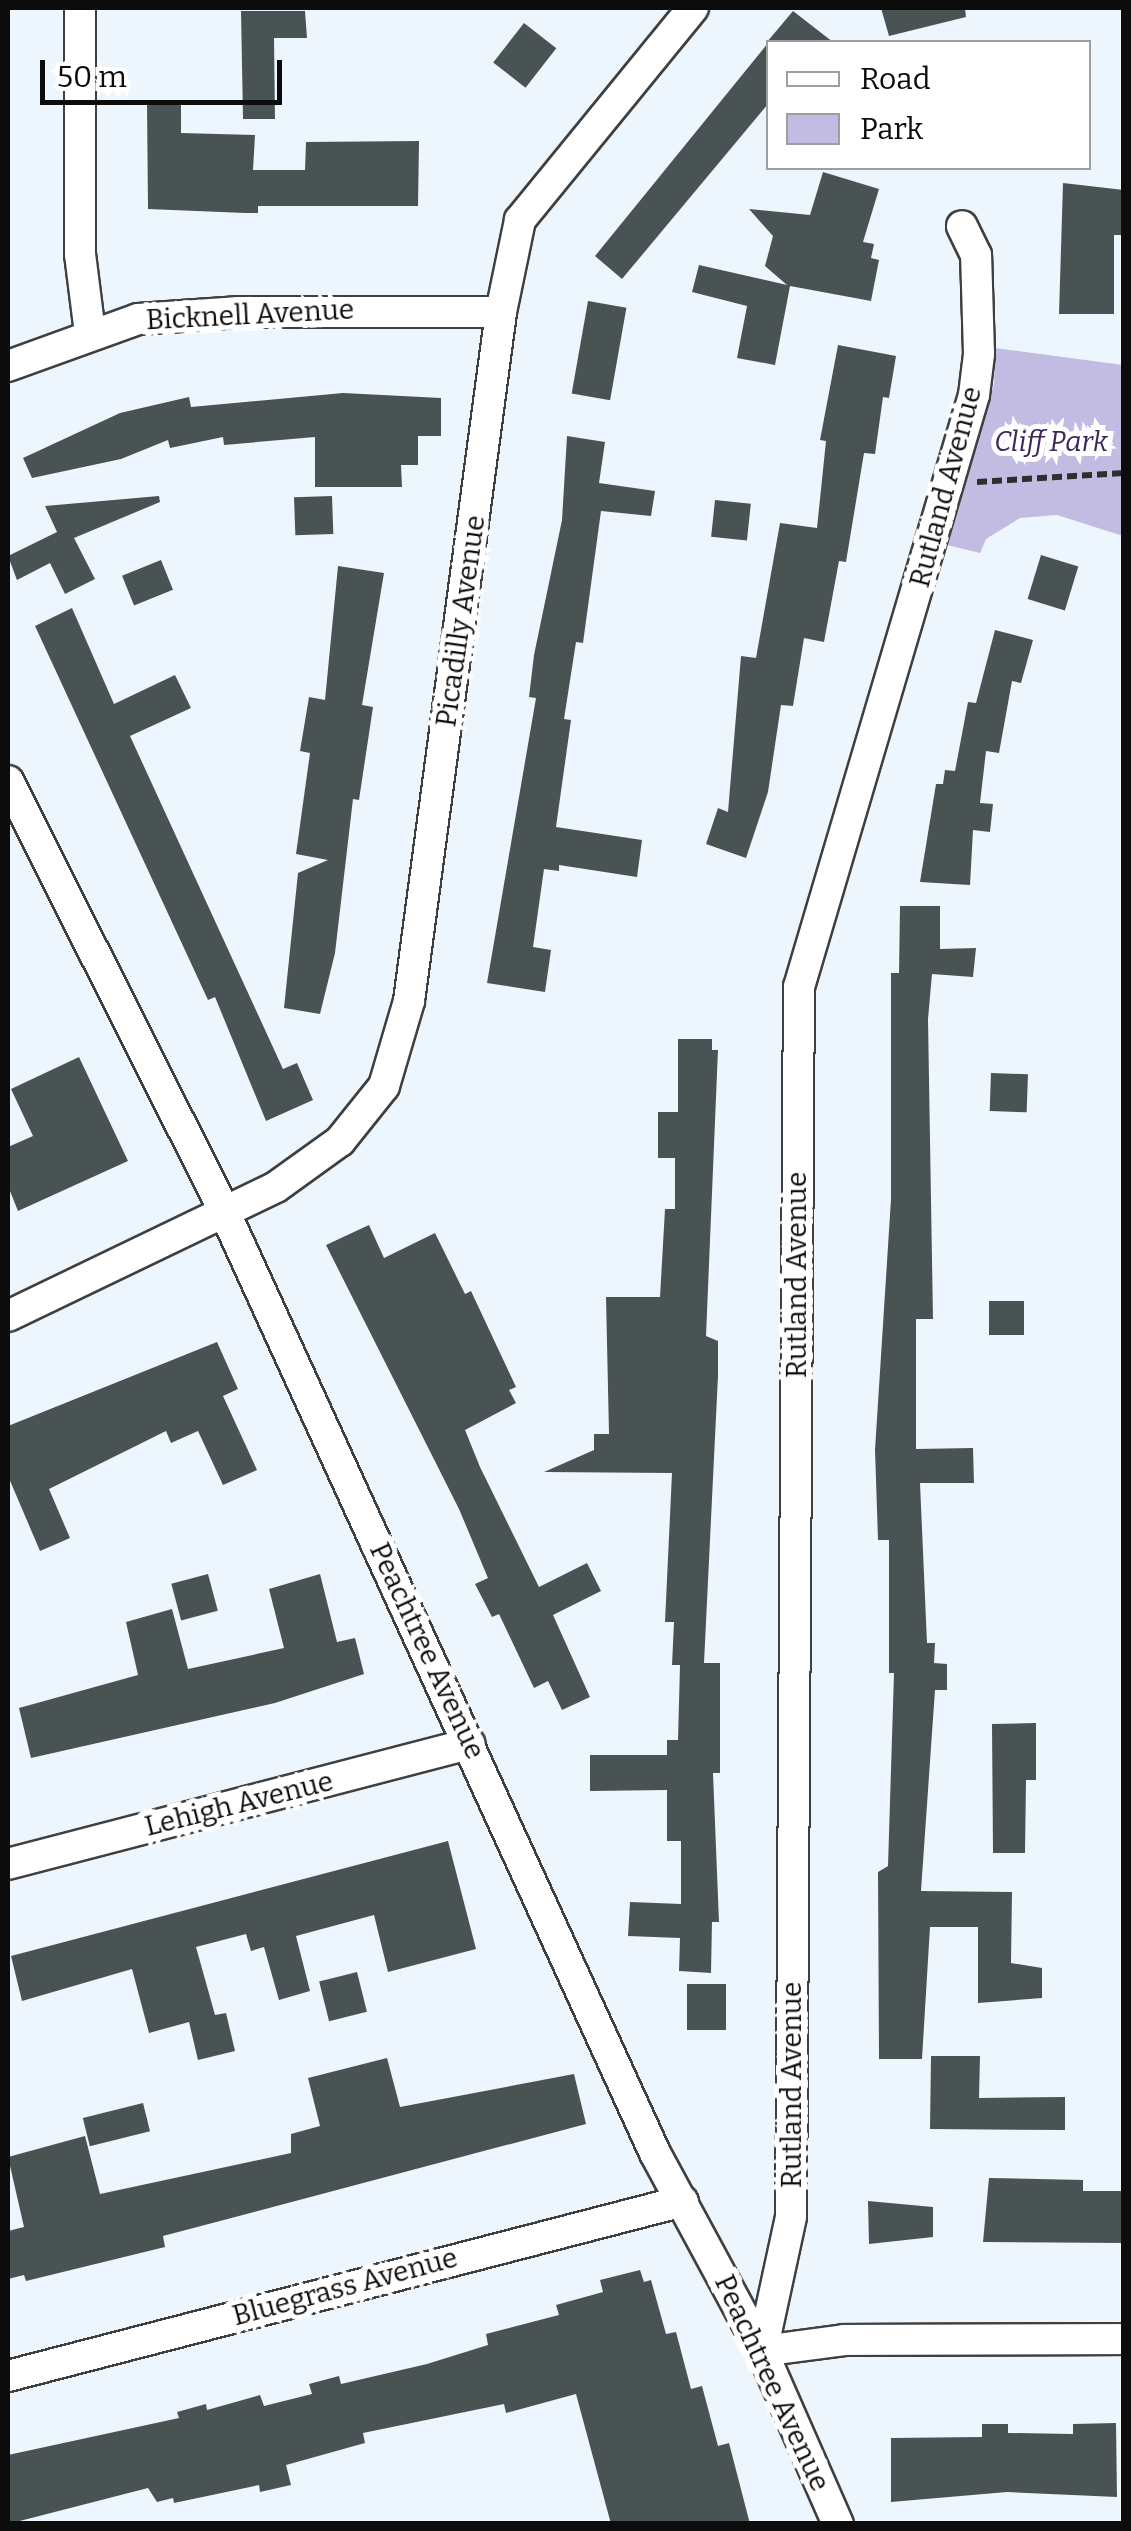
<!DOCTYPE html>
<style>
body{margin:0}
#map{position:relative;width:1131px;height:2531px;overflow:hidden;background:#eef6fd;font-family:Bitter,serif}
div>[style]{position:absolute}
.green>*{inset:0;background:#c2bce3}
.building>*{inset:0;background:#4a5354;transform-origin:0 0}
.path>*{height:6px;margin-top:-3px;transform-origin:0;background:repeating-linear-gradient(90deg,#2e2e2e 0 10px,transparent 0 15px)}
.roads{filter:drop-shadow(2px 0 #3f3f3f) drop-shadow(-2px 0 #3f3f3f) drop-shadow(0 2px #3f3f3f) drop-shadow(0 -2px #3f3f3f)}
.minor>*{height:30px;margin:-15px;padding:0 15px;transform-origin:15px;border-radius:15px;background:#fff}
span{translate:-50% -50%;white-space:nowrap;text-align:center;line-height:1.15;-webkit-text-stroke:10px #fff;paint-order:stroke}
.street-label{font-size:28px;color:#0c0c0c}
.park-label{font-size:28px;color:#3e255c;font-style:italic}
.frame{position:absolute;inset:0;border:10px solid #0c0c0c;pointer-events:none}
.legend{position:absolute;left:766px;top:40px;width:325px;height:130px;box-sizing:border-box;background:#fff;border:2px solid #9e9e9e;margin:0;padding:12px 18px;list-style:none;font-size:30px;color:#0c0c0c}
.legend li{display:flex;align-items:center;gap:20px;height:50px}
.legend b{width:50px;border:2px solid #9e9e9e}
.scale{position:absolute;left:40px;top:60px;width:242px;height:45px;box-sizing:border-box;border:5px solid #0c0c0c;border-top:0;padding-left:12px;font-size:30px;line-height:35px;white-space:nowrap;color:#0c0c0c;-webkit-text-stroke:8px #fff;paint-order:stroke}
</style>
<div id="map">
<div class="green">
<div style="clip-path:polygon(995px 348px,1123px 365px,1123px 536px,1057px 515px,1020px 518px,986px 539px,980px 553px,943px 544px,994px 384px)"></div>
</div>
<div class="building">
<div style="clip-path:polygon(881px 8px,965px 8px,966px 17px,889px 36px)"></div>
<div style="clip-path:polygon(241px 11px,305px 11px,307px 38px,274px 38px,275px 119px,243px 119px)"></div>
<div style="clip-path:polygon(793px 11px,833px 42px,767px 42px)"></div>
<div style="left:524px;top:23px;width:41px;height:50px;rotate:38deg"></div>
<div style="clip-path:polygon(768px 43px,768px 104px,622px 279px,595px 256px)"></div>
<div style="clip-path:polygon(147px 104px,181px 104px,181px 133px,255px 135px,253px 170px,305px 170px,306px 142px,419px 141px,418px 206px,258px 206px,258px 213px,245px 213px,148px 209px)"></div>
<div style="clip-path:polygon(823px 172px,879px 189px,863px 242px,874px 244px,871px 258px,879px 260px,871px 301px,790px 286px,775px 365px,737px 358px,747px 306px,692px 292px,699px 265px,787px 285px,765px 266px,773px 236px,749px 209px,810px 215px)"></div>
<div style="clip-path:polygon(1063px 183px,1124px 190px,1124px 235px,1114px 235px,1114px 314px,1059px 314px)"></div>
<div style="left:588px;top:301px;width:39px;height:94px;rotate:10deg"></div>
<div style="clip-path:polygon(838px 345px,896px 356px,889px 398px,883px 397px,875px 454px,864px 453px,846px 562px,839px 561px,824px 642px,804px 638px,793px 706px,781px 705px,768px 792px,746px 858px,706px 844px,718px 808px,728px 812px,741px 656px,756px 658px,780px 523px,817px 528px,826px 441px,820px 440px)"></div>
<div style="clip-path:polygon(343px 393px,441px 398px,441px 436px,418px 436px,418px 465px,401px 465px,402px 487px,315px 487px,315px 437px,224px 445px,223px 437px,170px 448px,168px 440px,121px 459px,32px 478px,23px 458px,120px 413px,189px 397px,191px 407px)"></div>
<div style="clip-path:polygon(567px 436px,605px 442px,599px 483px,655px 491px,651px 516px,601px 511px,583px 643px,576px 642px,564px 719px,571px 720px,556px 827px,642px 840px,637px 877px,559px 865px,559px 871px,544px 869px,533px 947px,551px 950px,545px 992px,487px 983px,536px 698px,529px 697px,534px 655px,562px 520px)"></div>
<div style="clip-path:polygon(159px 496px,160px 502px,74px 538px,95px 579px,65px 594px,50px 563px,17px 580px,8px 556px,57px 532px,45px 506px)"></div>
<div style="left:332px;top:496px;width:38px;height:38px;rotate:88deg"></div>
<div style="left:715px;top:500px;width:36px;height:37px;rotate:6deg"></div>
<div style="left:1041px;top:555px;width:39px;height:46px;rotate:17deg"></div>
<div style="left:161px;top:560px;width:32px;height:42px;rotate:68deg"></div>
<div style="clip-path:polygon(338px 566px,384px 573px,362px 705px,373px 707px,359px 800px,353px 799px,335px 953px,320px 1014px,284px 1008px,298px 873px,328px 860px,296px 854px,310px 753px,300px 751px,309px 697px,325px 700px)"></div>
<div style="clip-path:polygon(72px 608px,114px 704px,175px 675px,191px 708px,130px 736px,283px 1069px,297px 1063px,313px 1100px,266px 1121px,215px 997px,208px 1000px,35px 626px)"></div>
<div style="clip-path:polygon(995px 630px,1033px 640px,1021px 683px,1012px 681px,999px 753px,986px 751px,980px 803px,993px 804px,990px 832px,973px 830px,970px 885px,920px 882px,936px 784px,943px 784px,945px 770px,955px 771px,968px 702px,976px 703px)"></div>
<div style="clip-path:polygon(900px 906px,940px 906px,940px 949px,976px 948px,973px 977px,932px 974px,928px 1019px,933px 1319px,916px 1319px,916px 1449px,973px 1448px,974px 1483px,920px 1483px,927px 1643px,935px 1643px,934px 1663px,947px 1664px,947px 1690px,935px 1690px,921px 1891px,1012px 1892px,1011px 1963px,1042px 1968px,1042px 1998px,978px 2003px,978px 1927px,930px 1927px,922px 2059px,879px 2059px,878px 1872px,888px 1866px,894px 1673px,889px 1673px,889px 1540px,878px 1540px,875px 1450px,891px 1199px,891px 973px,899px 973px)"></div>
<div style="clip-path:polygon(678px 1039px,712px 1039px,712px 1050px,718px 1050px,706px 1336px,718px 1341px,718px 1376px,704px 1663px,720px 1663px,720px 1773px,713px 1773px,719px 1922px,712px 1922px,711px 1973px,679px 1971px,680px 1938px,628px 1936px,630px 1902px,681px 1904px,681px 1841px,667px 1841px,667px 1790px,590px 1791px,590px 1755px,667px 1755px,667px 1740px,678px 1740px,680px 1665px,672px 1665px,674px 1622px,665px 1622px,672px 1473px,544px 1472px,594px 1450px,594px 1434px,609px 1434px,606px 1297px,660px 1297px,665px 1209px,675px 1209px,675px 1158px,658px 1158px,658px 1112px,678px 1112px)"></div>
<div style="clip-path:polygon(79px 1057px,128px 1161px,18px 1211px,8px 1186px,8px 1147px,33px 1136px,11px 1089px)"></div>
<div style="left:991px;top:1073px;width:37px;height:38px;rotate:2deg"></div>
<div style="clip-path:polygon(369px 1225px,384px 1258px,435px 1233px,465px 1294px,471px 1291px,516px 1387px,509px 1390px,516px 1403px,465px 1430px,480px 1467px,539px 1587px,587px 1563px,601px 1591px,553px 1615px,590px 1697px,562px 1710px,548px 1681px,534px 1688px,499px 1614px,492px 1617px,475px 1584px,488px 1578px,459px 1509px,326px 1245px)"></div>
<div style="left:989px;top:1301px;width:35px;height:34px"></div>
<div style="clip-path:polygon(217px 1342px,238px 1389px,223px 1396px,257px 1470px,223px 1485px,198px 1431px,171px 1443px,166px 1431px,49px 1489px,70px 1538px,40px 1551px,8px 1476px,8px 1426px)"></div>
<div style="left:208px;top:1574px;width:38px;height:38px;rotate:75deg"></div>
<div style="clip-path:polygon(320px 1574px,337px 1642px,355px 1638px,364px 1674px,275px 1703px,31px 1758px,19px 1708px,138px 1675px,126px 1622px,172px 1609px,188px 1669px,284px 1648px,269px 1589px)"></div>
<div style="clip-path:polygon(1036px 1723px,1036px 1780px,1026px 1780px,1025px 1853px,993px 1853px,992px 1724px)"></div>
<div style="clip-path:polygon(448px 1841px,476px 1949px,388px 1972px,374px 1915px,296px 1936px,310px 1991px,279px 2000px,264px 1947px,251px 1951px,246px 1934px,196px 1947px,215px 2015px,226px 2013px,235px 2051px,198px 2060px,189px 2022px,149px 2033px,132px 1969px,22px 2001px,11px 1956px)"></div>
<div style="left:357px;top:1972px;width:41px;height:39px;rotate:76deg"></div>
<div style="left:687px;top:1984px;width:39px;height:46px"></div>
<div style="clip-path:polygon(931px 2056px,980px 2056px,979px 2098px,1065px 2097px,1065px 2130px,930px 2129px)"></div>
<div style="clip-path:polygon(387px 2058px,400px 2107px,574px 2074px,586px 2124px,163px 2236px,165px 2247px,26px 2281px,24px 2275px,8px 2279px,8px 2231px,24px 2227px,8px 2157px,85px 2136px,100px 2194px,291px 2153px,291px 2134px,320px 2126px,308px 2078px)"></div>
<div style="left:143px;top:2103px;width:29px;height:62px;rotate:76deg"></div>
<div style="clip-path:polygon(989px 2178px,1083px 2180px,1083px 2191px,1124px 2191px,1124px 2243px,983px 2242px)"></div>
<div style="clip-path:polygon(868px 2201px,933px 2207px,933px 2237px,869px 2244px)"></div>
<div style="clip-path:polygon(640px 2270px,644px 2282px,651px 2280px,666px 2334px,676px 2332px,691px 2389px,702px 2386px,718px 2446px,729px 2443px,750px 2524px,611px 2524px,576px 2394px,506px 2413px,504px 2404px,363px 2433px,365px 2443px,286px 2465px,291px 2485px,260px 2492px,259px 2485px,174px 2503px,173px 2498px,157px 2502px,148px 2488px,8px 2524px,8px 2455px,179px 2418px,177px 2412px,206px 2404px,207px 2410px,260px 2395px,264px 2406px,312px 2394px,309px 2384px,339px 2376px,341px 2384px,427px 2364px,488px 2345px,486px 2334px,559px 2315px,556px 2305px,603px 2292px,600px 2280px)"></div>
<div style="clip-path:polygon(1116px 2423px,1117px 2497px,1007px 2492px,891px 2502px,891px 2438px,982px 2437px,982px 2424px,1008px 2424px,1008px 2433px,1073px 2434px,1073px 2424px)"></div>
</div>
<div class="path">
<div style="left:977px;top:482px;width:147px;rotate:-3.5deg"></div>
</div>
<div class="roads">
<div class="minor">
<div style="left:80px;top:8px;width:246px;rotate:90deg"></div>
<div style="left:80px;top:254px;width:80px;rotate:82.8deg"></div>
<div style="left:8px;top:366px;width:138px;rotate:-19.9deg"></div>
<div style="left:138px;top:319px;width:102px;rotate:-3.9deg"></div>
<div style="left:240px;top:312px;width:261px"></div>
<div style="left:8px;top:781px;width:483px;rotate:63.3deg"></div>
<div style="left:225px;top:1213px;width:1034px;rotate:65.42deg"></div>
<div style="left:655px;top:2153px;width:225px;rotate:61.6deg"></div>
<div style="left:762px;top:2351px;width:189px;rotate:66.3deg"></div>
<div style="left:8px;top:1316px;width:297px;rotate:-25.7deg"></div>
<div style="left:276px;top:1187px;width:79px;rotate:-35.7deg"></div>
<div style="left:340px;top:1141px;width:70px;rotate:-51.3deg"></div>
<div style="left:384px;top:1086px;width:89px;rotate:-73.6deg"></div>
<div style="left:409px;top:1001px;width:695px;rotate:-82.39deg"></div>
<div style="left:501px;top:312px;width:94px;rotate:-78.3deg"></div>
<div style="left:520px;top:220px;width:274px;rotate:-50.8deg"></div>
<div style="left:8px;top:1864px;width:477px;rotate:-14.6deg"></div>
<div style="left:762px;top:2351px;width:137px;rotate:-77.8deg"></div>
<div style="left:791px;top:2217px;width:1230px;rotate:-89.63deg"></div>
<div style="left:799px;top:987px;width:617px;rotate:-73.53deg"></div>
<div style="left:974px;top:395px;width:41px;rotate:-83deg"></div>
<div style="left:979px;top:354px;width:99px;rotate:-91.7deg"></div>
<div style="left:976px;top:255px;width:32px;rotate:-116deg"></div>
<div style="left:762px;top:2351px;width:83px;rotate:-7.6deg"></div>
<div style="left:844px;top:2340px;width:280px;rotate:-0.2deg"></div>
<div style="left:8px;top:2376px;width:697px;rotate:-14.53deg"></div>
</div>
</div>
<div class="street-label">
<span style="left:250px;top:315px;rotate:-3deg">Bicknell Avenue</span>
<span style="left:946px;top:487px;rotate:-75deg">Rutland Avenue</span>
<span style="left:461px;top:621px;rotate:-82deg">Picadilly Avenue</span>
<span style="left:797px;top:1275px;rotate:-90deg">Rutland Avenue</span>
<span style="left:427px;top:1651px;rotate:65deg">Peachtree Avenue</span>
<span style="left:239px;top:1804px;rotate:-14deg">Lehigh Avenue</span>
<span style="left:792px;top:2085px;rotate:-90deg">Rutland Avenue</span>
<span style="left:345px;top:2287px;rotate:-15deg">Bluegrass Avenue</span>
<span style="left:772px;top:2383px;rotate:65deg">Peachtree Avenue</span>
</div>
<div class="park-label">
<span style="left:1051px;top:442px">Cliff Park</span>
</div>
<div class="frame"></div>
<ul class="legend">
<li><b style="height:12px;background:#fff"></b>Road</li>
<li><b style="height:28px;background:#c2bce3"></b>Park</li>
</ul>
<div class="scale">50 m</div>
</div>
